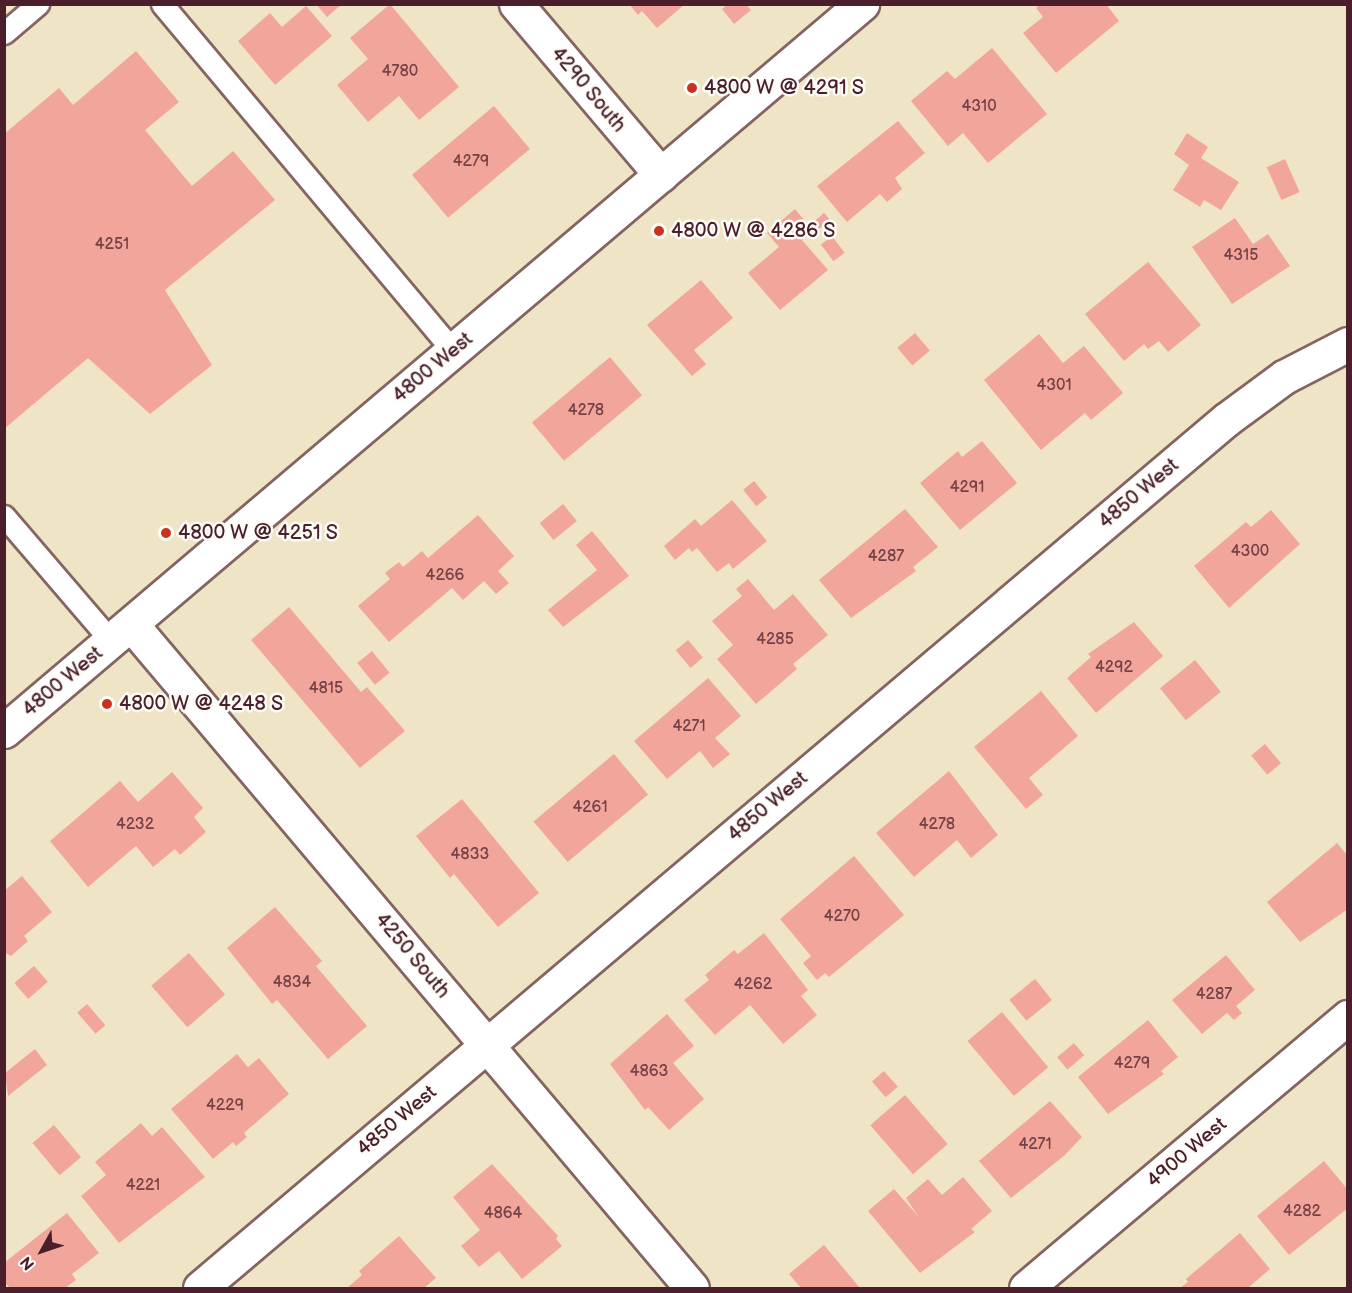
<!DOCTYPE html>
<style>
body{margin:0}
#map{position:relative;width:1352px;height:1293px;overflow:hidden;background:#f0e4c6;font-family:"Balsamiq Sans",sans-serif}
div>[style]{position:absolute}
.building>*{inset:0;background:#f2a69b;transform-origin:0 0}
.roads{filter:drop-shadow(2px 0 #846461) drop-shadow(-2px 0 #846461) drop-shadow(0 2px #846461) drop-shadow(0 -2px #846461)}
.service>*{height:21px;margin:-10.5px;padding:0 10.5px;transform-origin:10.5px;border-radius:10.5px;background:#fff}
.minor>*{height:33px;margin:-16.5px;padding:0 16.5px;transform-origin:16.5px;border-radius:16.5px;background:#fff}
.secondary>*{height:33px;margin:-16.5px;padding:0 16.5px;transform-origin:16.5px;border-radius:16.5px;background:#fff}
.dots>*{width:16px;height:16px;translate:-50% -50%;box-sizing:border-box;border:3px solid #fdfcf7;border-radius:50%}
span{translate:-50% -50%;white-space:nowrap;text-align:center;line-height:1.15;-webkit-text-stroke:5px #fdfcf7;paint-order:stroke}
.number-label{font-size:16px;color:#744147}
.number-label span{-webkit-text-stroke-width:0}
.poi-label{font-size:20px;color:#4a1f2b}
.left{translate:0 -50%;text-align:left}
.street-label{font-size:20px;color:#4a1f2b}
.frame{position:absolute;inset:0;border:6px solid #4a1f2b;pointer-events:none}
.north{position:absolute;left:12px;top:1221px;width:60px;height:60px;-webkit-text-stroke:4px #fdfcf7;paint-order:stroke;rotate:230deg;font-size:16px;font-weight:700;line-height:24px;text-align:center;color:#4a1f2b}
.north::after{content:'';display:block;margin:auto;width:21px;height:27px;background:#4a1f2b;clip-path:polygon(50% 0,100% 100%,50% 72%,0 100%)}
</style>
<div id="map">
<div class="building">
<div style="clip-path:polygon(316px 4px,342px 4px,327px 17px)"></div>
<div style="clip-path:polygon(390px 4px,459px 87px,419px 120px,399px 96px,368px 122px,337px 85px,368px 59px,350px 38px)"></div>
<div style="clip-path:polygon(629px 4px,685px 4px,657px 28px,642px 11px,638px 15px)"></div>
<div style="clip-path:polygon(728px 4px,746px 4px,751px 10px,734px 24px,722px 9px)"></div>
<div style="clip-path:polygon(1040px 4px,1106px 4px,1119px 21px,1056px 73px,1023px 33px,1043px 17px,1036px 8px)"></div>
<div style="clip-path:polygon(306px 6px,332px 36px,275px 85px,238px 41px,270px 13px,282px 27px)"></div>
<div style="clip-path:polygon(992px 48px,1047px 114px,988px 163px,963px 133px,948px 146px,911px 101px,947px 71px,955px 79px)"></div>
<div style="clip-path:polygon(136px 51px,179px 102px,145px 130px,192px 186px,233px 151px,275px 200px,165px 290px,212px 365px,150px 414px,88px 358px,4px 429px,4px 134px,59px 88px,73px 105px)"></div>
<div style="left:494px;top:106px;width:56px;height:107px;rotate:50deg"></div>
<div style="clip-path:polygon(898px 121px,925px 153px,895px 178px,902px 189px,887px 202px,880px 194px,847px 222px,817px 186px)"></div>
<div style="clip-path:polygon(1187px 133px,1208px 147px,1201px 158px,1239px 182px,1221px 210px,1204px 200px,1200px 207px,1173px 190px,1189px 165px,1174px 154px)"></div>
<div style="left:1285px;top:159px;width:36px;height:20px;rotate:66deg"></div>
<div style="clip-path:polygon(795px 209px,809px 226px,824px 213px,831px 221px,802px 240px,828px 270px,780px 310px,748px 273px,779px 247px,767px 233px)"></div>
<div style="clip-path:polygon(1235px 218px,1253px 244px,1268px 234px,1290px 266px,1232px 304px,1192px 247px)"></div>
<div style="left:832px;top:236px;width:21px;height:14px;rotate:53deg"></div>
<div style="clip-path:polygon(1148px 262px,1201px 325px,1168px 352px,1159px 341px,1148px 349px,1144px 344px,1124px 361px,1085px 314px)"></div>
<div style="clip-path:polygon(701px 280px,733px 318px,694px 350px,706px 364px,692px 376px,647px 325px)"></div>
<div style="left:915px;top:333px;width:23px;height:23px;rotate:50deg"></div>
<div style="clip-path:polygon(1039px 334px,1063px 363px,1084px 346px,1123px 393px,1091px 420px,1085px 413px,1041px 450px,984px 380px)"></div>
<div style="left:610px;top:357px;width:50px;height:102px;rotate:50deg"></div>
<div style="clip-path:polygon(982px 441px,1017px 483px,960px 530px,920px 483px,958px 451px,962px 457px)"></div>
<div style="left:754px;top:481px;width:21px;height:14px;rotate:51deg"></div>
<div style="clip-path:polygon(732px 500px,767px 541px,733px 569px,729px 563px,717px 572px,697px 548px,692px 552px,689px 548px,675px 560px,664px 546px,695px 519px,701px 526px)"></div>
<div style="left:563px;top:504px;width:22px;height:30px;rotate:51deg"></div>
<div style="clip-path:polygon(905px 509px,938px 547px,913px 567px,916px 571px,851px 618px,819px 580px)"></div>
<div style="clip-path:polygon(1271px 510px,1300px 544px,1229px 608px,1194px 566px,1246px 522px,1251px 527px)"></div>
<div style="clip-path:polygon(478px 515px,514px 556px,498px 571px,509px 583px,496px 594px,484px 581px,463px 600px,452px 588px,389px 642px,358px 606px,390px 579px,385px 573px,399px 562px,403px 567px,422px 551px,428px 558px)"></div>
<div style="clip-path:polygon(592px 531px,629px 576px,563px 627px,548px 610px,597px 570px,576px 545px)"></div>
<div style="clip-path:polygon(748px 579px,774px 610px,793px 594px,828px 635px,793px 664px,797px 669px,756px 704px,717px 659px,733px 645px,712px 621px,742px 596px,736px 589px)"></div>
<div style="clip-path:polygon(289px 607px,361px 692px,367px 687px,405px 731px,360px 768px,251px 640px)"></div>
<div style="clip-path:polygon(1134px 622px,1163px 656px,1096px 713px,1067px 678px,1091px 657px,1088px 654px)"></div>
<div style="left:688px;top:640px;width:23px;height:16px;rotate:50deg"></div>
<div style="left:372px;top:651px;width:28px;height:19px;rotate:51deg"></div>
<div style="left:1195px;top:660px;width:41px;height:45px;rotate:51deg"></div>
<div style="clip-path:polygon(708px 678px,741px 716px,715px 738px,730px 754px,713px 768px,700px 751px,667px 779px,634px 741px)"></div>
<div style="clip-path:polygon(1041px 691px,1078px 736px,1029px 778px,1043px 795px,1026px 809px,974px 747px)"></div>
<div style="left:1265px;top:744px;width:25px;height:18px;rotate:50deg"></div>
<div style="left:614px;top:754px;width:53px;height:105px;rotate:50deg"></div>
<div style="clip-path:polygon(949px 771px,998px 835px,971px 858px,957px 840px,914px 877px,876px 833px)"></div>
<div style="clip-path:polygon(172px 772px,203px 808px,194px 817px,206px 832px,180px 855px,175px 849px,153px 867px,136px 846px,88px 887px,50px 841px,120px 781px,138px 802px)"></div>
<div style="clip-path:polygon(462px 799px,539px 893px,498px 927px,454px 874px,450px 878px,416px 836px)"></div>
<div style="clip-path:polygon(1337px 843px,1348px 856px,1348px 909px,1300px 942px,1267px 902px)"></div>
<div style="clip-path:polygon(854px 856px,904px 915px,829px 977px,825px 973px,817px 980px,803px 963px,811px 956px,780px 919px)"></div>
<div style="clip-path:polygon(22px 876px,52px 912px,24px 936px,28px 941px,11px 956px,4px 952px,4px 891px)"></div>
<div style="clip-path:polygon(275px 907px,322px 961px,316px 966px,367px 1026px,328px 1059px,277px 1000px,272px 1004px,227px 948px)"></div>
<div style="clip-path:polygon(764px 933px,808px 990px,801px 996px,817px 1015px,783px 1044px,750px 1005px,715px 1035px,684px 1000px,709px 980px,705px 975px,734px 950px,738px 954px)"></div>
<div style="left:189px;top:953px;width:55px;height:50px;rotate:49deg"></div>
<div style="clip-path:polygon(1226px 955px,1255px 990px,1236px 1006px,1242px 1013px,1234px 1020px,1227px 1013px,1202px 1034px,1172px 1000px)"></div>
<div style="left:34px;top:966px;width:21px;height:26px;rotate:49deg"></div>
<div style="left:1035px;top:979px;width:27px;height:33px;rotate:51deg"></div>
<div style="left:87px;top:1004px;width:28px;height:13px;rotate:49deg"></div>
<div style="left:1002px;top:1012px;width:72px;height:45px;rotate:50deg"></div>
<div style="clip-path:polygon(667px 1014px,694px 1046px,673px 1063px,704px 1099px,669px 1130px,648px 1107px,645px 1110px,610px 1064px)"></div>
<div style="clip-path:polygon(1148px 1020px,1178px 1057px,1161px 1071px,1164px 1074px,1108px 1114px,1078px 1077px)"></div>
<div style="left:1074px;top:1043px;width:16px;height:22px;rotate:50deg"></div>
<div style="clip-path:polygon(35px 1049px,47px 1065px,8px 1096px,5px 1073px)"></div>
<div style="clip-path:polygon(237px 1054px,248px 1067px,259px 1058px,289px 1094px,244px 1133px,247px 1137px,236px 1146px,233px 1142px,213px 1159px,171px 1109px)"></div>
<div style="left:884px;top:1071px;width:21px;height:16px;rotate:49deg"></div>
<div style="left:905px;top:1095px;width:65px;height:46px;rotate:49deg"></div>
<div style="clip-path:polygon(1050px 1101px,1082px 1137px,1065px 1155px,1011px 1198px,979px 1161px)"></div>
<div style="clip-path:polygon(141px 1123px,152px 1136px,162px 1127px,205px 1177px,119px 1243px,81px 1196px,106px 1175px,95px 1162px)"></div>
<div style="left:54px;top:1125px;width:42px;height:28px;rotate:50deg"></div>
<div style="clip-path:polygon(1324px 1161px,1348px 1190px,1348px 1208px,1289px 1255px,1257px 1216px)"></div>
<div style="clip-path:polygon(492px 1164px,558px 1236px,556px 1239px,562px 1246px,522px 1279px,499px 1251px,479px 1267px,461px 1246px,480px 1230px,453px 1197px)"></div>
<div style="clip-path:polygon(963px 1177px,992px 1211px,971px 1229px,975px 1232px,920px 1273px,868px 1211px,894px 1189px,918px 1216px,906px 1198px,928px 1179px,942px 1195px)"></div>
<div style="clip-path:polygon(67px 1213px,99px 1253px,72px 1274px,76px 1280px,65px 1288px,10px 1288px,4px 1282px,4px 1263px)"></div>
<div style="clip-path:polygon(1240px 1233px,1270px 1269px,1248px 1288px,1180px 1288px,1188px 1282px,1186px 1279px)"></div>
<div style="clip-path:polygon(399px 1236px,436px 1278px,424px 1288px,347px 1288px,362px 1275px,359px 1271px)"></div>
<div style="clip-path:polygon(824px 1245px,860px 1288px,801px 1288px,789px 1274px)"></div>
</div>
<div class="roads">
<div class="service">
<div style="left:162px;top:4px;width:453px;rotate:50deg"></div>
<div style="left:4px;top:33px;width:45px;rotate:-40.5deg"></div>
<div style="left:4px;top:516px;width:165px;rotate:49.4deg"></div>
</div>
<div class="minor">
<div style="left:516px;top:4px;width:224px;rotate:49.7deg"></div>
<div style="left:131px;top:624px;width:869px;rotate:49.81deg"></div>
<div style="left:200px;top:1288px;width:1345px;rotate:-40.24deg"></div>
<div style="left:1227px;top:419px;width:71px;rotate:-36.4deg"></div>
<div style="left:1284px;top:377px;width:72px;rotate:-27.3deg"></div>
<div style="left:1026px;top:1288px;width:421px;rotate:-40.1deg"></div>
</div>
<div class="secondary">
<div style="left:4px;top:731px;width:1125px;rotate:-40.28deg"></div>
</div>
</div>
<div class="dots">
<div style="left:692px;top:88px;background:#c8321e"></div>
<div style="left:659px;top:231px;background:#c8321e"></div>
<div style="left:166px;top:533px;background:#c8321e"></div>
<div style="left:107px;top:704px;background:#c8321e"></div>
</div>
<div class="number-label">
<span style="left:400px;top:72px">4780</span>
<span style="left:979px;top:107px">4310</span>
<span style="left:471px;top:162px">4279</span>
<span style="left:112px;top:245px">4251</span>
<span style="left:1241px;top:256px">4315</span>
<span style="left:1054px;top:386px">4301</span>
<span style="left:586px;top:411px">4278</span>
<span style="left:967px;top:488px">4291</span>
<span style="left:1250px;top:552px">4300</span>
<span style="left:886px;top:557px">4287</span>
<span style="left:445px;top:576px">4266</span>
<span style="left:775px;top:640px">4285</span>
<span style="left:1114px;top:668px">4292</span>
<span style="left:326px;top:689px">4815</span>
<span style="left:689px;top:727px">4271</span>
<span style="left:590px;top:808px">4261</span>
<span style="left:135px;top:825px">4232</span>
<span style="left:937px;top:825px">4278</span>
<span style="left:470px;top:855px">4833</span>
<span style="left:842px;top:917px">4270</span>
<span style="left:292px;top:983px">4834</span>
<span style="left:753px;top:985px">4262</span>
<span style="left:1214px;top:995px">4287</span>
<span style="left:1132px;top:1064px">4279</span>
<span style="left:649px;top:1072px">4863</span>
<span style="left:225px;top:1106px">4229</span>
<span style="left:1035px;top:1145px">4271</span>
<span style="left:143px;top:1186px">4221</span>
<span style="left:1302px;top:1212px">4282</span>
<span style="left:503px;top:1214px">4864</span>
</div>
<div class="poi-label">
<span class="left" style="left:704px;top:88px">4800 W @ 4291 S</span>
<span class="left" style="left:671px;top:231px">4800 W @ 4286 S</span>
<span class="left" style="left:178px;top:533px">4800 W @ 4251 S</span>
<span class="left" style="left:119px;top:704px">4800 W @ 4248 S</span>
</div>
<div class="street-label">
<span style="left:588px;top:90px;rotate:50deg">4290 South</span>
<span style="left:433px;top:368px;rotate:-40deg">4800 West</span>
<span style="left:1139px;top:494px;rotate:-40deg">4850 West</span>
<span style="left:63px;top:682px;rotate:-40deg">4800 West</span>
<span style="left:768px;top:807px;rotate:-40deg">4850 West</span>
<span style="left:412px;top:956px;rotate:50deg">4250 South</span>
<span style="left:397px;top:1121px;rotate:-40deg">4850 West</span>
<span style="left:1187px;top:1153px;rotate:-40deg">4900 West</span>
</div>
<div class="frame"></div>
<div class="north">N</div>
</div>
